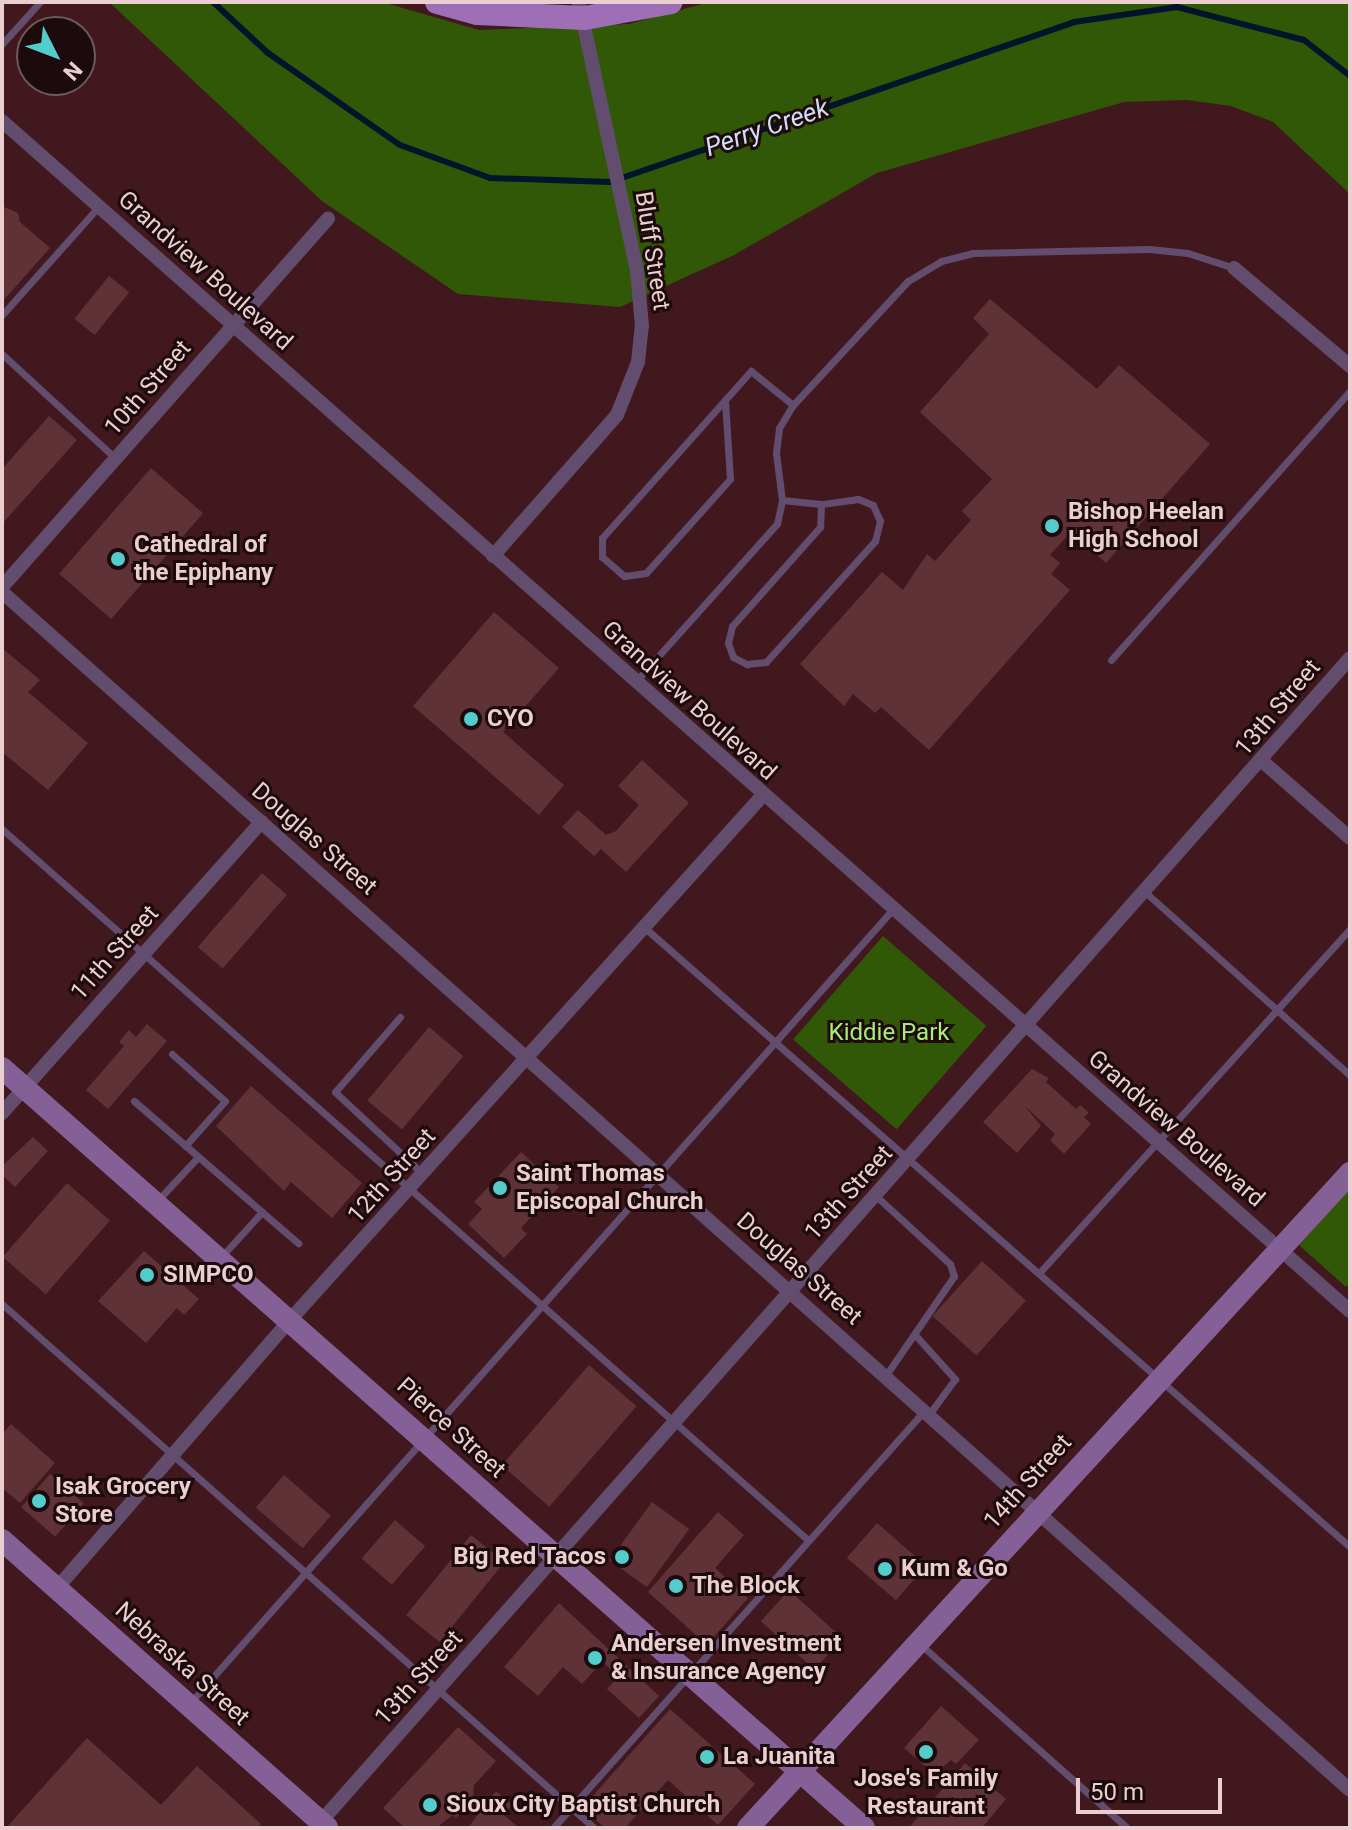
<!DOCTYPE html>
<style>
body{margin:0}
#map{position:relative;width:1352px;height:1830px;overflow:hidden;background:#41181e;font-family:Roboto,sans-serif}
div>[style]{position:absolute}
.green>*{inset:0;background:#305806;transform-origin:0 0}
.stream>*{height:6px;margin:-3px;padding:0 3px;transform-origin:3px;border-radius:3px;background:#02142b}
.building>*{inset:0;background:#5f3237;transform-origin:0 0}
.lane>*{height:7px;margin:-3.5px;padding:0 3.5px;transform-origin:3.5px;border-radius:3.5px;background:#634d6f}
.street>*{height:14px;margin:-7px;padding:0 7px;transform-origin:7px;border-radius:7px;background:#634d6f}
.secondary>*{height:22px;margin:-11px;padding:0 11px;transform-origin:11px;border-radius:11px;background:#846097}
.primary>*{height:24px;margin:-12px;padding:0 12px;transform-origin:12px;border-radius:12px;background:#9e6fb6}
.dots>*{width:22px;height:22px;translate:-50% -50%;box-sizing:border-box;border:4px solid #1c0a0c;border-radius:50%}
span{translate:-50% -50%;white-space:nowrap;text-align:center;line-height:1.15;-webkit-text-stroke:6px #1c0a0c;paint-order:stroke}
.street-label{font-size:24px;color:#ebced0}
.poi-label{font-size:24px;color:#ebced0;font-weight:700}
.left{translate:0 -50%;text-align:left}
.right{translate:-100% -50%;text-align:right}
.park-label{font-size:24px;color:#a9ed78}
.water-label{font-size:26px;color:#cfdff4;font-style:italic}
.frame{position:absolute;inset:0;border:4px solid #ebced0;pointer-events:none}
.north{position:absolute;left:16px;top:16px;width:80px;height:80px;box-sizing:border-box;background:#1c0a0c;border:2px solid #6f585a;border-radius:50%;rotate:132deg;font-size:22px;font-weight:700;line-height:32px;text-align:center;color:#ebced0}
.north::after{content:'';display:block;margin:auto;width:28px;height:36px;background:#53cdcb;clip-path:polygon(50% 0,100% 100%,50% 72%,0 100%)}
.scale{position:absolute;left:1076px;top:1778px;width:146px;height:36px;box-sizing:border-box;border:4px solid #ebced0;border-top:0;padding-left:10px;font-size:24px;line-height:28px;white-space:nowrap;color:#ebced0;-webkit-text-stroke:6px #1c0a0c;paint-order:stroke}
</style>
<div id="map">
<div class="green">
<div style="clip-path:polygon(109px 2px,382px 2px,479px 30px,629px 24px,710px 2px,1350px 2px,1350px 194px,1273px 122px,1231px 106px,1187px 100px,1124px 102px,877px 173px,734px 255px,620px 307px,458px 294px,322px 201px)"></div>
<div style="left:883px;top:936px;width:137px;height:137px;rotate:41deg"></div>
<div style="clip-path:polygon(1350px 1187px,1350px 1283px,1346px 1287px,1299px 1245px)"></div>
</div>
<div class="stream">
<div style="left:213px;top:2px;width:75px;rotate:42.8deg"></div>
<div style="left:268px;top:53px;width:161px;rotate:34.9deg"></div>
<div style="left:400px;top:145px;width:96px;rotate:20.1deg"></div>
<div style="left:490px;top:178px;width:120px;rotate:1.9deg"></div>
<div style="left:610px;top:182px;width:491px;rotate:-19deg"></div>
<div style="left:1074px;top:22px;width:104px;rotate:-8.3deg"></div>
<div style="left:1177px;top:7px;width:131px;rotate:14.6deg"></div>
<div style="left:1304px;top:40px;width:58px;rotate:38deg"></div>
</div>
<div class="building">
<div style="clip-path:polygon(2px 206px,18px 213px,20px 222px,50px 248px,2px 302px)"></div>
<div style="left:109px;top:276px;width:26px;height:55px;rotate:39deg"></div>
<div style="clip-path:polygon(990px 299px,1097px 389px,1119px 365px,1210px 444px,1106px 563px,1071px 532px,1050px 555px,1060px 563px,1051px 574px,1070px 590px,929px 750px,881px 707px,875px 713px,853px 694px,844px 706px,800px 664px,882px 572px,903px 590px,927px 554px,935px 561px,971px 520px,962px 511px,992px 479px,920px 412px,989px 334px,973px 318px)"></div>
<div style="clip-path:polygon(49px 416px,77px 440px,2px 524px,2px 469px)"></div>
<div style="left:151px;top:468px;width:69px;height:140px;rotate:41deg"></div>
<div style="clip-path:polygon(494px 612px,559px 668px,503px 732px,564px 785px,539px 815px,413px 706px)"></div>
<div style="clip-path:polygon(2px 648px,40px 680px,28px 692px,88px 743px,48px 790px,2px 752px)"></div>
<div style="clip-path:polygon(642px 760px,689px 803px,626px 872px,601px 849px,594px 856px,562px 827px,578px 810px,606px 835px,616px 831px,639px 805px,618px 786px)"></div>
<div style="left:262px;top:873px;width:33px;height:98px;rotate:41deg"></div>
<div style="clip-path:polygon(147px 1024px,167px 1041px,108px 1109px,86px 1090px,124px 1046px,119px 1042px,129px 1030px,136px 1037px)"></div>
<div style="left:429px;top:1027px;width:45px;height:96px;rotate:40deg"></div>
<div style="clip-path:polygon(1032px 1069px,1049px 1078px,1046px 1082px,1076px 1109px,1080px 1105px,1089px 1113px,1084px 1117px,1091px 1124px,1064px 1154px,1050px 1140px,1055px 1134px,1025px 1106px,1041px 1126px,1017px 1153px,983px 1122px)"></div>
<div style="clip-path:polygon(251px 1086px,362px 1183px,332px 1218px,291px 1182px,284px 1191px,216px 1126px)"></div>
<div style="clip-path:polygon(33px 1137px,48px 1151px,15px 1187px,2px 1175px,2px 1166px)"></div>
<div style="clip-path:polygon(521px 1152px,559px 1187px,521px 1228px,527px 1234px,504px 1258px,468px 1224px,482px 1209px,474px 1202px)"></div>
<div style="left:67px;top:1183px;width:57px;height:98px;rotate:41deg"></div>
<div style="clip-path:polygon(144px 1251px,199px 1299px,184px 1315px,177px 1308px,146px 1343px,98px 1301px)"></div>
<div style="left:982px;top:1261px;width:59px;height:74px;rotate:42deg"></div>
<div style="left:589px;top:1365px;width:63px;height:133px;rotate:41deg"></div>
<div style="clip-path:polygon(11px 1424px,55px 1463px,20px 1503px,2px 1488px,2px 1434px)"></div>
<div style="left:50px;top:1474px;width:45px;height:44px;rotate:41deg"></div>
<div style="left:284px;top:1475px;width:62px;height:43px;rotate:41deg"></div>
<div style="left:652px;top:1502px;width:46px;height:72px;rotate:36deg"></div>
<div style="clip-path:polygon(718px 1512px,744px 1535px,715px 1568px,748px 1598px,707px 1645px,648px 1592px)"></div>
<div style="left:395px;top:1520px;width:40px;height:51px;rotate:41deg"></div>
<div style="left:877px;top:1523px;width:65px;height:46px;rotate:41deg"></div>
<div style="left:471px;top:1535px;width:43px;height:103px;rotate:39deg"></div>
<div style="left:789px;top:1590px;width:72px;height:42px;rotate:42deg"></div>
<div style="clip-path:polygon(559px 1603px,659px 1696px,639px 1718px,607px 1689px,619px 1676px,602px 1662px,582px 1684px,563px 1667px,538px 1696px,504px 1667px)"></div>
<div style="clip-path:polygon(941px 1706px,979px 1740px,956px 1764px,951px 1760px,935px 1775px,904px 1748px)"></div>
<div style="clip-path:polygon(670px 1709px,755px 1784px,718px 1825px,668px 1780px,625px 1828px,605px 1828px,582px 1808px)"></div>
<div style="clip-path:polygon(458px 1727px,496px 1761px,474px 1785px,473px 1799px,456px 1818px,453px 1815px,436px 1828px,405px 1828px,383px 1808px)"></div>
<div style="clip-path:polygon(87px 1738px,161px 1805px,197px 1766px,261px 1824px,257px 1828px,6px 1828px)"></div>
<div style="clip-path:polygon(965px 1763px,1006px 1799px,982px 1828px,914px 1828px,911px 1825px)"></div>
<div style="clip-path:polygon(496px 1791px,512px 1805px,504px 1815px,519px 1828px,462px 1828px,470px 1825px)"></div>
</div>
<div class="lane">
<div style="left:2px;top:44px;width:57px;rotate:-47.9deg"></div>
<div style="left:2px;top:315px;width:146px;rotate:-48.3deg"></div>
<div style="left:2px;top:354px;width:154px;rotate:42.6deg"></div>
<div style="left:725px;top:400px;width:79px;rotate:86.4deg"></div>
<div style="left:730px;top:479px;width:126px;rotate:131.8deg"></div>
<div style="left:646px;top:573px;width:22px;rotate:172deg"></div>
<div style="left:624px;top:576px;width:29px;rotate:-139deg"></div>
<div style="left:602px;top:557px;width:19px;rotate:-90deg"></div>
<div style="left:602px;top:538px;width:224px;rotate:-48.3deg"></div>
<div style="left:751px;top:371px;width:54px;rotate:39deg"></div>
<div style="left:782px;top:500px;width:39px;rotate:6deg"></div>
<div style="left:821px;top:504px;width:23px;rotate:92deg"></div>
<div style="left:820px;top:527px;width:132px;rotate:131.6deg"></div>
<div style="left:732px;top:626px;width:17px;rotate:103deg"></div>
<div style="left:728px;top:643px;width:15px;rotate:70deg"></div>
<div style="left:733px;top:657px;width:16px;rotate:27deg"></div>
<div style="left:747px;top:664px;width:19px;rotate:-6deg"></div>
<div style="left:766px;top:662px;width:163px;rotate:-48deg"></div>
<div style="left:875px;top:541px;width:21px;rotate:-76deg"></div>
<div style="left:880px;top:521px;width:17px;rotate:-114deg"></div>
<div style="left:873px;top:505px;width:16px;rotate:-158deg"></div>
<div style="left:858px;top:499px;width:37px;rotate:172deg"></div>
<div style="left:1111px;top:660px;width:360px;rotate:-48.4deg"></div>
<div style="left:635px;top:682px;width:212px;rotate:-48.1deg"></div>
<div style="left:777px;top:524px;width:25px;rotate:-78deg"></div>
<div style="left:782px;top:500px;width:47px;rotate:-97.3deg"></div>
<div style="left:776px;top:453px;width:25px;rotate:-83deg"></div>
<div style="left:779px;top:428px;width:27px;rotate:-59deg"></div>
<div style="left:793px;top:405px;width:169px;rotate:-47.2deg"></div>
<div style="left:908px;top:281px;width:39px;rotate:-31deg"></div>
<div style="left:941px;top:261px;width:33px;rotate:-14deg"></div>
<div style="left:973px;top:253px;width:176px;rotate:-1.3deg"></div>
<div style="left:1149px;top:249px;width:39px;rotate:6deg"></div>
<div style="left:1188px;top:253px;width:48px;rotate:18.1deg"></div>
<div style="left:2px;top:829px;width:1075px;rotate:41.42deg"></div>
<div style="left:1145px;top:892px;width:275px;rotate:41.8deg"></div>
<div style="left:645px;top:928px;width:938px;rotate:41.28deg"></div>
<div style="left:400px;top:1017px;width:99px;rotate:130.9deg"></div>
<div style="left:335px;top:1092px;width:119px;rotate:43deg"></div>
<div style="left:172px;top:1054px;width:71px;rotate:41.6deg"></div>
<div style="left:225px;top:1101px;width:60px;rotate:131.6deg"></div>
<div style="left:134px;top:1101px;width:169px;rotate:40.9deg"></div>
<div style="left:876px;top:1196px;width:100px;rotate:42.6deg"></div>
<div style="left:950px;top:1264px;width:13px;rotate:72deg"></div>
<div style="left:954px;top:1276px;width:120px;rotate:124.5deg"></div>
<div style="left:157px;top:1201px;width:60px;rotate:-47deg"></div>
<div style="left:221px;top:1257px;width:61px;rotate:-47.7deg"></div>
<div style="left:262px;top:1212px;width:48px;rotate:40.7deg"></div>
<div style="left:1040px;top:1272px;width:462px;rotate:-47.9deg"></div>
<div style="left:2px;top:1304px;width:791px;rotate:41.51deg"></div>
<div style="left:917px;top:1337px;width:57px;rotate:47.9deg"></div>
<div style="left:955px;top:1379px;width:42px;rotate:126.3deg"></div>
<div style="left:920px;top:1644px;width:277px;rotate:41.6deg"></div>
<div style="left:190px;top:1703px;width:1059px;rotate:-48.48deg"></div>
<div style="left:553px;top:1828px;width:558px;rotate:-48.34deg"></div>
</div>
<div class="street">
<div style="left:2px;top:121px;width:1798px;rotate:41.44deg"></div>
<div style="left:1234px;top:268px;width:152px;rotate:40.2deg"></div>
<div style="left:493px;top:556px;width:188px;rotate:-48.7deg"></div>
<div style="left:617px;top:415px;width:57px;rotate:-68.4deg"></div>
<div style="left:638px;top:362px;width:36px;rotate:-84deg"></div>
<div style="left:642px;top:326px;width:55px;rotate:-95.2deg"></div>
<div style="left:637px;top:271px;width:275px;rotate:-102.2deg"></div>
<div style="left:2px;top:587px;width:492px;rotate:-48.5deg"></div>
<div style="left:2px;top:592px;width:1803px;rotate:41.63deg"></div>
<div style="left:1262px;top:761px;width:117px;rotate:41.2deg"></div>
<div style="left:2px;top:1113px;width:390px;rotate:-48.3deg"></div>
<div style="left:57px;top:1588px;width:355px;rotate:-49deg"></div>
<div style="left:290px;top:1320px;width:707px;rotate:-47.98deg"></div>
<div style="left:317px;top:1826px;width:1559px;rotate:-48.51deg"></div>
</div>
<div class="secondary">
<div style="left:2px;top:1068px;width:1149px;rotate:41.4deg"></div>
<div style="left:2px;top:1540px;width:434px;rotate:41.5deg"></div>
<div style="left:748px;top:1828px;width:890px;rotate:-47.41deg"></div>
</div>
<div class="primary">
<div style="left:437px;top:2px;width:41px;rotate:15.4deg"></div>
<div style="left:477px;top:13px;width:108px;rotate:2.7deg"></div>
<div style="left:585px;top:18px;width:87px;rotate:-10.5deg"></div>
</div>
<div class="dots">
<div style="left:1052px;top:526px;background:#53cdcb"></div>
<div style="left:118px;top:559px;background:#53cdcb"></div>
<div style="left:471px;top:719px;background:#53cdcb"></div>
<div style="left:500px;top:1188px;background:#53cdcb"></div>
<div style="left:147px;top:1275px;background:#53cdcb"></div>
<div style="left:39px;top:1501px;background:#53cdcb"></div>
<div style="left:622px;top:1557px;background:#53cdcb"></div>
<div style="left:885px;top:1569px;background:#53cdcb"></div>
<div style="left:676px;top:1586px;background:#53cdcb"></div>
<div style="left:595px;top:1658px;background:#53cdcb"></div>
<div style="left:926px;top:1752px;background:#53cdcb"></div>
<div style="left:707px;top:1757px;background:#53cdcb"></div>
<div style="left:430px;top:1805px;background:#53cdcb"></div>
</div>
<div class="street-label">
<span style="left:652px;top:251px;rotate:81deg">Bluff Street</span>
<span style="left:205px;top:271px;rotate:42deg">Grandview Boulevard</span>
<span style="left:148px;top:388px;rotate:-49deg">10th Street</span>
<span style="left:689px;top:701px;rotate:42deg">Grandview Boulevard</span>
<span style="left:1278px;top:708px;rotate:-50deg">13th Street</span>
<span style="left:314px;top:839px;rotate:41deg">Douglas Street</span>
<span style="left:115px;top:953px;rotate:-48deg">11th Street</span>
<span style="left:1176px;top:1129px;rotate:41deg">Grandview Boulevard</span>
<span style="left:392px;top:1176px;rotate:-48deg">12th Street</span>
<span style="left:849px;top:1193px;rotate:-48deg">13th Street</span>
<span style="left:799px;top:1269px;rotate:41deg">Douglas Street</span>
<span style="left:451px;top:1428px;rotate:42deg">Pierce Street</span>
<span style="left:1028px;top:1482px;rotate:-48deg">14th Street</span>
<span style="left:182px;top:1664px;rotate:42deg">Nebraska Street</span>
<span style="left:419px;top:1678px;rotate:-48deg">13th Street</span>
</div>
<div class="poi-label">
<span class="left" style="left:1068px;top:526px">Bishop Heelan<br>High School</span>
<span class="left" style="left:134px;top:559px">Cathedral of<br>the Epiphany</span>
<span class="left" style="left:487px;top:719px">CYO</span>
<span class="left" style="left:516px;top:1188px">Saint Thomas<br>Episcopal Church</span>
<span class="left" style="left:163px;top:1275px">SIMPCO</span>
<span class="left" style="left:55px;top:1501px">Isak Grocery<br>Store</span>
<span class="right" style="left:606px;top:1557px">Big Red Tacos</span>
<span class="left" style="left:901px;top:1569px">Kum &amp; Go</span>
<span class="left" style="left:692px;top:1586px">The Block</span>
<span class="left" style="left:611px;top:1658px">Andersen Investment<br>&amp; Insurance Agency</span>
<span class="left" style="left:723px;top:1757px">La Juanita</span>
<span style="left:926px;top:1793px">Jose's Family<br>Restaurant</span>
<span class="left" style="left:446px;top:1805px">Sioux City Baptist Church</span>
</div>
<div class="park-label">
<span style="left:889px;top:1033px">Kiddie Park</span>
</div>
<div class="water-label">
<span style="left:767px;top:128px;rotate:-19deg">Perry Creek</span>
</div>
<div class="frame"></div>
<div class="north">N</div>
<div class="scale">50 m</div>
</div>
